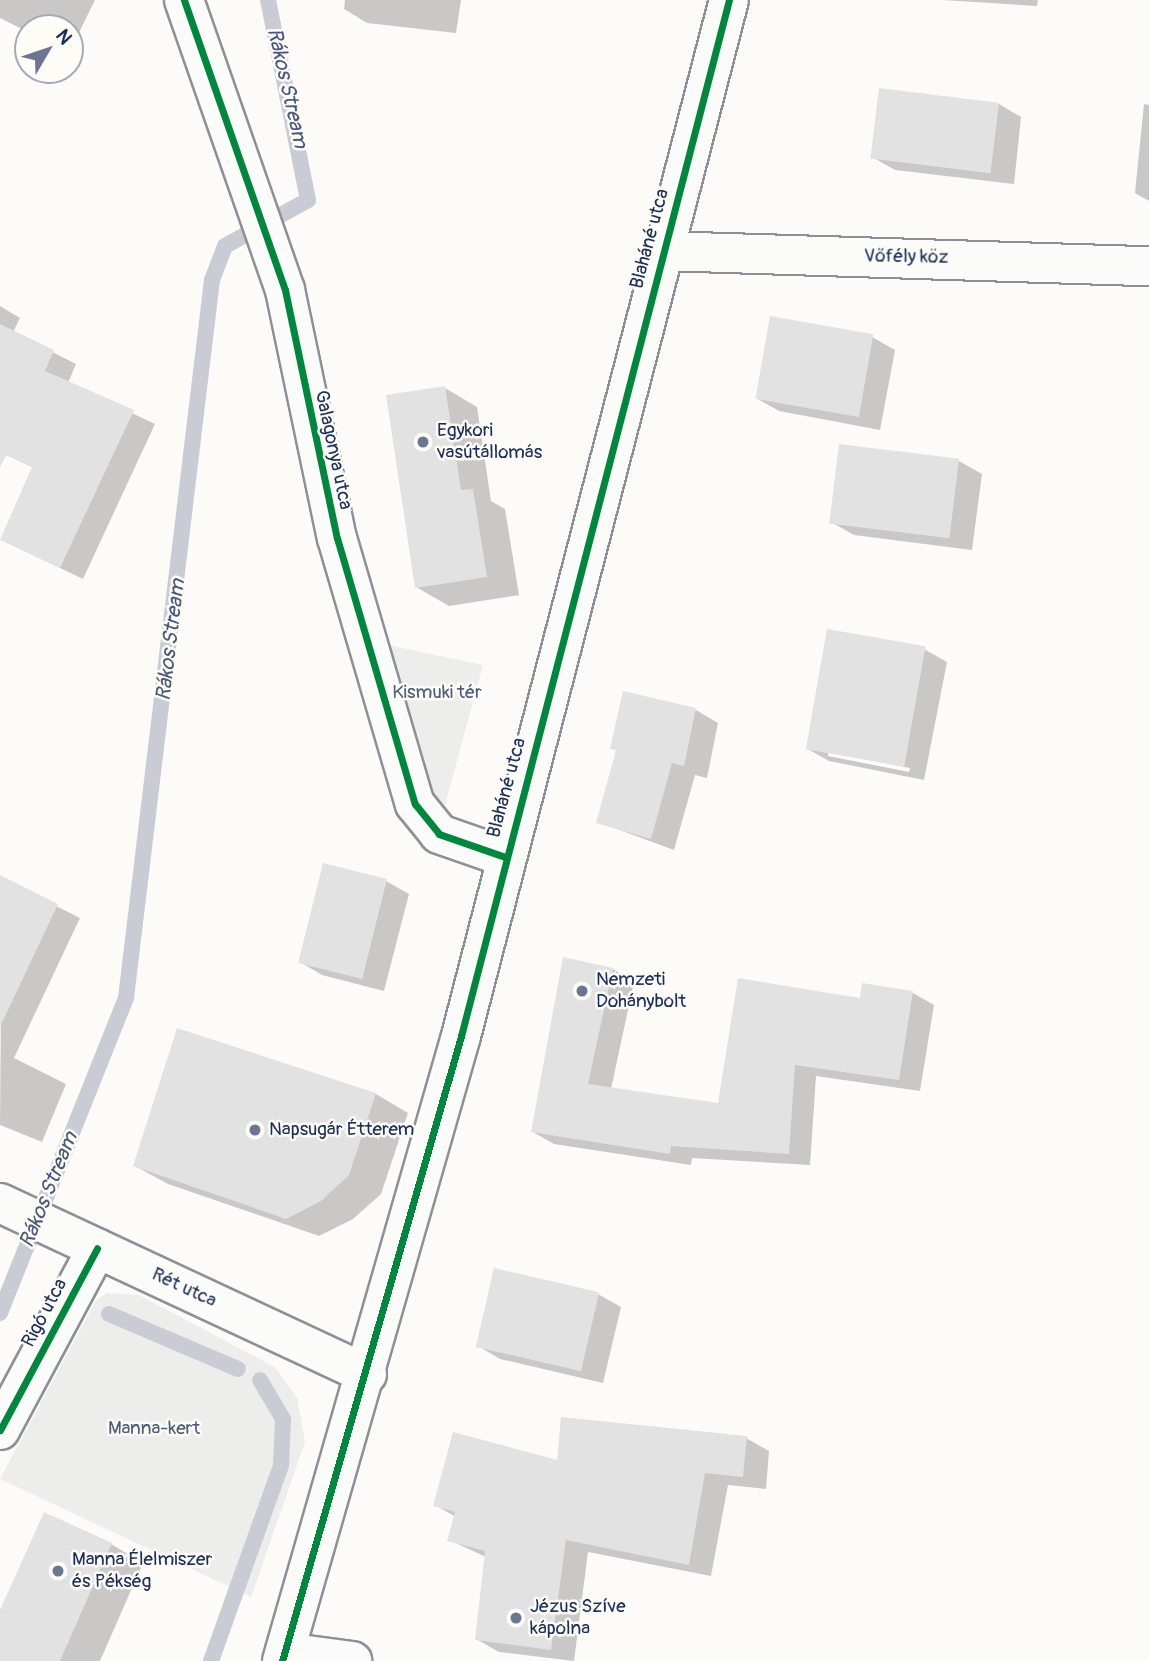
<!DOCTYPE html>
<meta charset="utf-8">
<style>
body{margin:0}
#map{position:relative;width:1149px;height:1661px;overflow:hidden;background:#fcfbf8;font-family:Pangolin,sans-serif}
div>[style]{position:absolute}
.green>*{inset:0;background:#ededec}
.shadow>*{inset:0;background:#0003}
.stream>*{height:16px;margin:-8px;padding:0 8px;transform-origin:8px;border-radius:8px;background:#c9ccd4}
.building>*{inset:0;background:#e2e2e2;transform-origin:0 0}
.roads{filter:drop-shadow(2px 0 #8c9097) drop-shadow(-2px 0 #8c9097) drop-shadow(0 2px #8c9097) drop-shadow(0 -2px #8c9097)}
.street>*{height:38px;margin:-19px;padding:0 19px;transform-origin:19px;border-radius:19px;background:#fbfbf9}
.secondary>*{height:38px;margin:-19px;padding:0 19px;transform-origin:19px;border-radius:19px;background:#fbfbf9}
.cycleway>*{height:7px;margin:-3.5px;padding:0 3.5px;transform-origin:3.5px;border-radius:3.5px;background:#00873e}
.dots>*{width:19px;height:19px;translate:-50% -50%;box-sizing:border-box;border:4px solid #fdfcf7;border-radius:50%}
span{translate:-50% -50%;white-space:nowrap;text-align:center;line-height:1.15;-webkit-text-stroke:5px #fdfcf7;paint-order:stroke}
.street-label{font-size:19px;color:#1b2f5e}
.poi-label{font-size:19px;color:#1b2f5e}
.left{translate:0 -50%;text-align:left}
.park-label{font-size:19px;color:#4c5c7f}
.water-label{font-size:21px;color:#49587d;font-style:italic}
.north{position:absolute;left:14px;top:14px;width:70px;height:70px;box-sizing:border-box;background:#fdfcf7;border:2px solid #a3aaba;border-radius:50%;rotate:51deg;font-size:19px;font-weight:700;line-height:28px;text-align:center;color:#1b2f5e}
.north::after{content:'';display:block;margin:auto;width:24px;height:32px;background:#6a7694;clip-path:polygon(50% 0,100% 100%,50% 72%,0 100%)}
</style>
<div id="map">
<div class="green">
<div style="clip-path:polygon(383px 644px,483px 665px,445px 805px,430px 792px)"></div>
<div style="clip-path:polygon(107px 1293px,139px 1295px,275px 1367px,297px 1398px,305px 1442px,251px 1597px,0 1479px,96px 1300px)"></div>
</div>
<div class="shadow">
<div style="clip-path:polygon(0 0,95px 0,70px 51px,70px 28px,28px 32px,0 18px)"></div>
<div style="clip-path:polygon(345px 0,461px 0,456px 33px,367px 23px,344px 9px)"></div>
<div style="clip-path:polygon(943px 0,1038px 0,1037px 6px)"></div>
<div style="clip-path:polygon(999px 104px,1021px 117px,1014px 184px,895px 170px,872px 157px)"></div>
<div style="clip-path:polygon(1144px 104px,1149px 105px,1149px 201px,1135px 193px)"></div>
<div style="clip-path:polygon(0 306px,20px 318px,13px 332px,76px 364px,68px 383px,155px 424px,83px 579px,2px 540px,34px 468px,0 452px)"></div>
<div style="clip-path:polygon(872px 337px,895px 350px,880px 430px,779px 411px,756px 398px)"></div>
<div style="clip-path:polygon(445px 388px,477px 407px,491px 501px,505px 509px,519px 595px,449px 606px,416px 587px)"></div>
<div style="clip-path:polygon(840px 446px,959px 461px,982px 474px,972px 550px,854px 535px,831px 522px)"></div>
<div style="clip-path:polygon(evenodd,924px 649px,947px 662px,924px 780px,829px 761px,806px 748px,924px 649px,828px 752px,910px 768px,909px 772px,828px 756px,828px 752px)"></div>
<div style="clip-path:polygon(625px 693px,696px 710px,718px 723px,707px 778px,695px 775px,674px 850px,598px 822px,618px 751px,612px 748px)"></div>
<div style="clip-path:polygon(2px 879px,80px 918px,14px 1058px,66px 1084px,42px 1142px,0 1125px)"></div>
<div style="clip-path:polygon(386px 881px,409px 894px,384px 991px,322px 975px,300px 962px)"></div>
<div style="clip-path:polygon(613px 969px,634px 982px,611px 1089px,719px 1105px,861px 1000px,913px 993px,934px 1005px,920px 1091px,816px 1076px,810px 1165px,692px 1158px,691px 1165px,554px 1144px,533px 1132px)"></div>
<div style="clip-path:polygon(178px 1030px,376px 1094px,408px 1113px,381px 1194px,353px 1219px,319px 1236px,168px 1184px,135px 1166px)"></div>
<div style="clip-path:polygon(598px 1294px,621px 1307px,603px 1383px,500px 1359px,478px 1346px)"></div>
<div style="clip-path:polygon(746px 1438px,769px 1451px,766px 1489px,728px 1485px,711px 1576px,588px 1552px,574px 1661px,499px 1652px,476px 1639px,486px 1557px,449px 1540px,456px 1517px,435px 1505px,558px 1462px)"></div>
<div style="clip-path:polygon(111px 1544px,143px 1563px,100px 1661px,0 1661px,0 1615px)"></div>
</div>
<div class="stream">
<div style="left:0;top:1313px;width:339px;rotate:-68.2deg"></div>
<div style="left:126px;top:998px;width:723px;rotate:-83.17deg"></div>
<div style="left:212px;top:280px;width:36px;rotate:-69deg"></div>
<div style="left:225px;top:246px;width:95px;rotate:-29deg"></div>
<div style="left:308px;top:200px;width:204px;rotate:-101.3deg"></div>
<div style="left:109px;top:1314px;width:140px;rotate:23.1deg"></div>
<div style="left:211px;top:1661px;width:208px;rotate:-70.3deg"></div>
<div style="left:281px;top:1465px;width:46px;rotate:-87.5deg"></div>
<div style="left:283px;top:1419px;width:45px;rotate:-120.5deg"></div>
</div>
<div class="building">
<div style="left:879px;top:88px;width:121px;height:71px;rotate:7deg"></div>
<div style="left:770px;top:316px;width:105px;height:84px;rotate:10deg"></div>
<div style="clip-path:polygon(0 324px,54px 350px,45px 371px,134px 410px,60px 568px,0 540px,32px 467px,6px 455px,0 468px)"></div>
<div style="clip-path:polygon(445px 386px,461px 490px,473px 489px,487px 577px,415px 588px,386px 395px)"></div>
<div style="left:839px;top:444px;width:121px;height:80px;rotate:7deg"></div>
<div style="left:827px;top:629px;width:100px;height:122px;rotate:10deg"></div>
<div style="clip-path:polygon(623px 691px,696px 708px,684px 766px,672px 763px,651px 839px,596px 823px,616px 750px,610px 749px)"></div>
<div style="left:323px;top:863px;width:66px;height:103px;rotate:14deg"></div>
<div style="clip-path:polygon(0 875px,58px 904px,0 1027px)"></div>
<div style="clip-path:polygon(563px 957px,613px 968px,588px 1084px,718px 1103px,738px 978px,860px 998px,862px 983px,913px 991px,899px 1080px,795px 1065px,789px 1154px,671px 1146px,670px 1154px,531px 1132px)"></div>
<div style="clip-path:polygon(177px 1028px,376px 1093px,349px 1175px,321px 1201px,286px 1219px,133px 1166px)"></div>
<div style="left:494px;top:1268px;width:108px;height:81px;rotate:13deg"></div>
<div style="clip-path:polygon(561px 1417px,747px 1436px,743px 1477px,705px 1473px,689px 1565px,566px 1540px,551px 1650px,475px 1640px,485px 1551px,447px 1541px,455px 1512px,433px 1506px,453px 1432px,557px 1460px)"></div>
<div style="clip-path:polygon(44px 1512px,112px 1543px,60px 1661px,0 1661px,0 1610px)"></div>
</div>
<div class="roads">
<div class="street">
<div style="left:184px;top:0;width:307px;rotate:70.8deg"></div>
<div style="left:285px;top:290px;width:253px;rotate:78.2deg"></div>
<div style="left:337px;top:538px;width:277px;rotate:73.7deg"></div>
<div style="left:415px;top:804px;width:38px;rotate:51deg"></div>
<div style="left:439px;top:834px;width:70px;rotate:19.2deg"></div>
<div style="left:663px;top:251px;width:486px;rotate:1.8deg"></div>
<div style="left:0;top:1430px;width:206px;rotate:-61.9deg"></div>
<div style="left:285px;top:1652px;width:68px;rotate:7.7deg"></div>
</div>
<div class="secondary">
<div style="left:0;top:1203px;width:405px;rotate:25deg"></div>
<div style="left:282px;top:1661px;width:650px;rotate:-74.02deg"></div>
<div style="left:461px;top:1036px;width:1070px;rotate:-75.5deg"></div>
</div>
</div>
<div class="cycleway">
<div style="left:184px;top:0;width:307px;rotate:70.8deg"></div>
<div style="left:285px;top:290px;width:253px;rotate:78.2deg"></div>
<div style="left:337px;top:538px;width:277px;rotate:73.7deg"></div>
<div style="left:415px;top:804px;width:38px;rotate:51deg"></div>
<div style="left:439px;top:834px;width:70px;rotate:19.2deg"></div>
<div style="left:0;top:1430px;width:206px;rotate:-61.9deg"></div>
<div style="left:282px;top:1661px;width:650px;rotate:-74.02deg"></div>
<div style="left:461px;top:1036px;width:1070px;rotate:-75.5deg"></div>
</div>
<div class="dots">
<div style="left:423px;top:442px;background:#6a7694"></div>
<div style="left:582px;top:991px;background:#6a7694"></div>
<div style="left:255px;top:1130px;background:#6a7694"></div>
<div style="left:58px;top:1571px;background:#6a7694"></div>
<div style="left:516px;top:1618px;background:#6a7694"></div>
</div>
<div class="street-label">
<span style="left:650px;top:239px;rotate:-75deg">Blaháné utca</span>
<span style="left:906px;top:257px;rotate:1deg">Vőfély köz</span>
<span style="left:333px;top:450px;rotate:78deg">Galagonya utca</span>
<span style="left:507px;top:788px;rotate:-75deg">Blaháné utca</span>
<span style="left:184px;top:1288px;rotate:25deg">Rét utca</span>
<span style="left:45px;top:1313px;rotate:-62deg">Rigó utca</span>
</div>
<div class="poi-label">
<span class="left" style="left:437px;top:442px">Egykori<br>vasútállomás</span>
<span class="left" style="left:596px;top:991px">Nemzeti<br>Dohánybolt</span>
<span class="left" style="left:269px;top:1130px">Napsugár Étterem</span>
<span class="left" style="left:72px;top:1571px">Manna Élelmiszer<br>és Pékség</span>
<span class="left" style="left:530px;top:1618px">Jézus Szíve<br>kápolna</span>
</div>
<div class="park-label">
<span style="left:437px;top:693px">Kismuki tér</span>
<span style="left:154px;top:1429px">Manna-kert</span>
</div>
<div class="water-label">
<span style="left:287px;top:88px;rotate:77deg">Rákos Stream</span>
<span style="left:171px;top:640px;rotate:-83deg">Rákos Stream</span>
<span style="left:49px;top:1190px;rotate:-68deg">Rákos Stream</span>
</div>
<div class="north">N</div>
</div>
